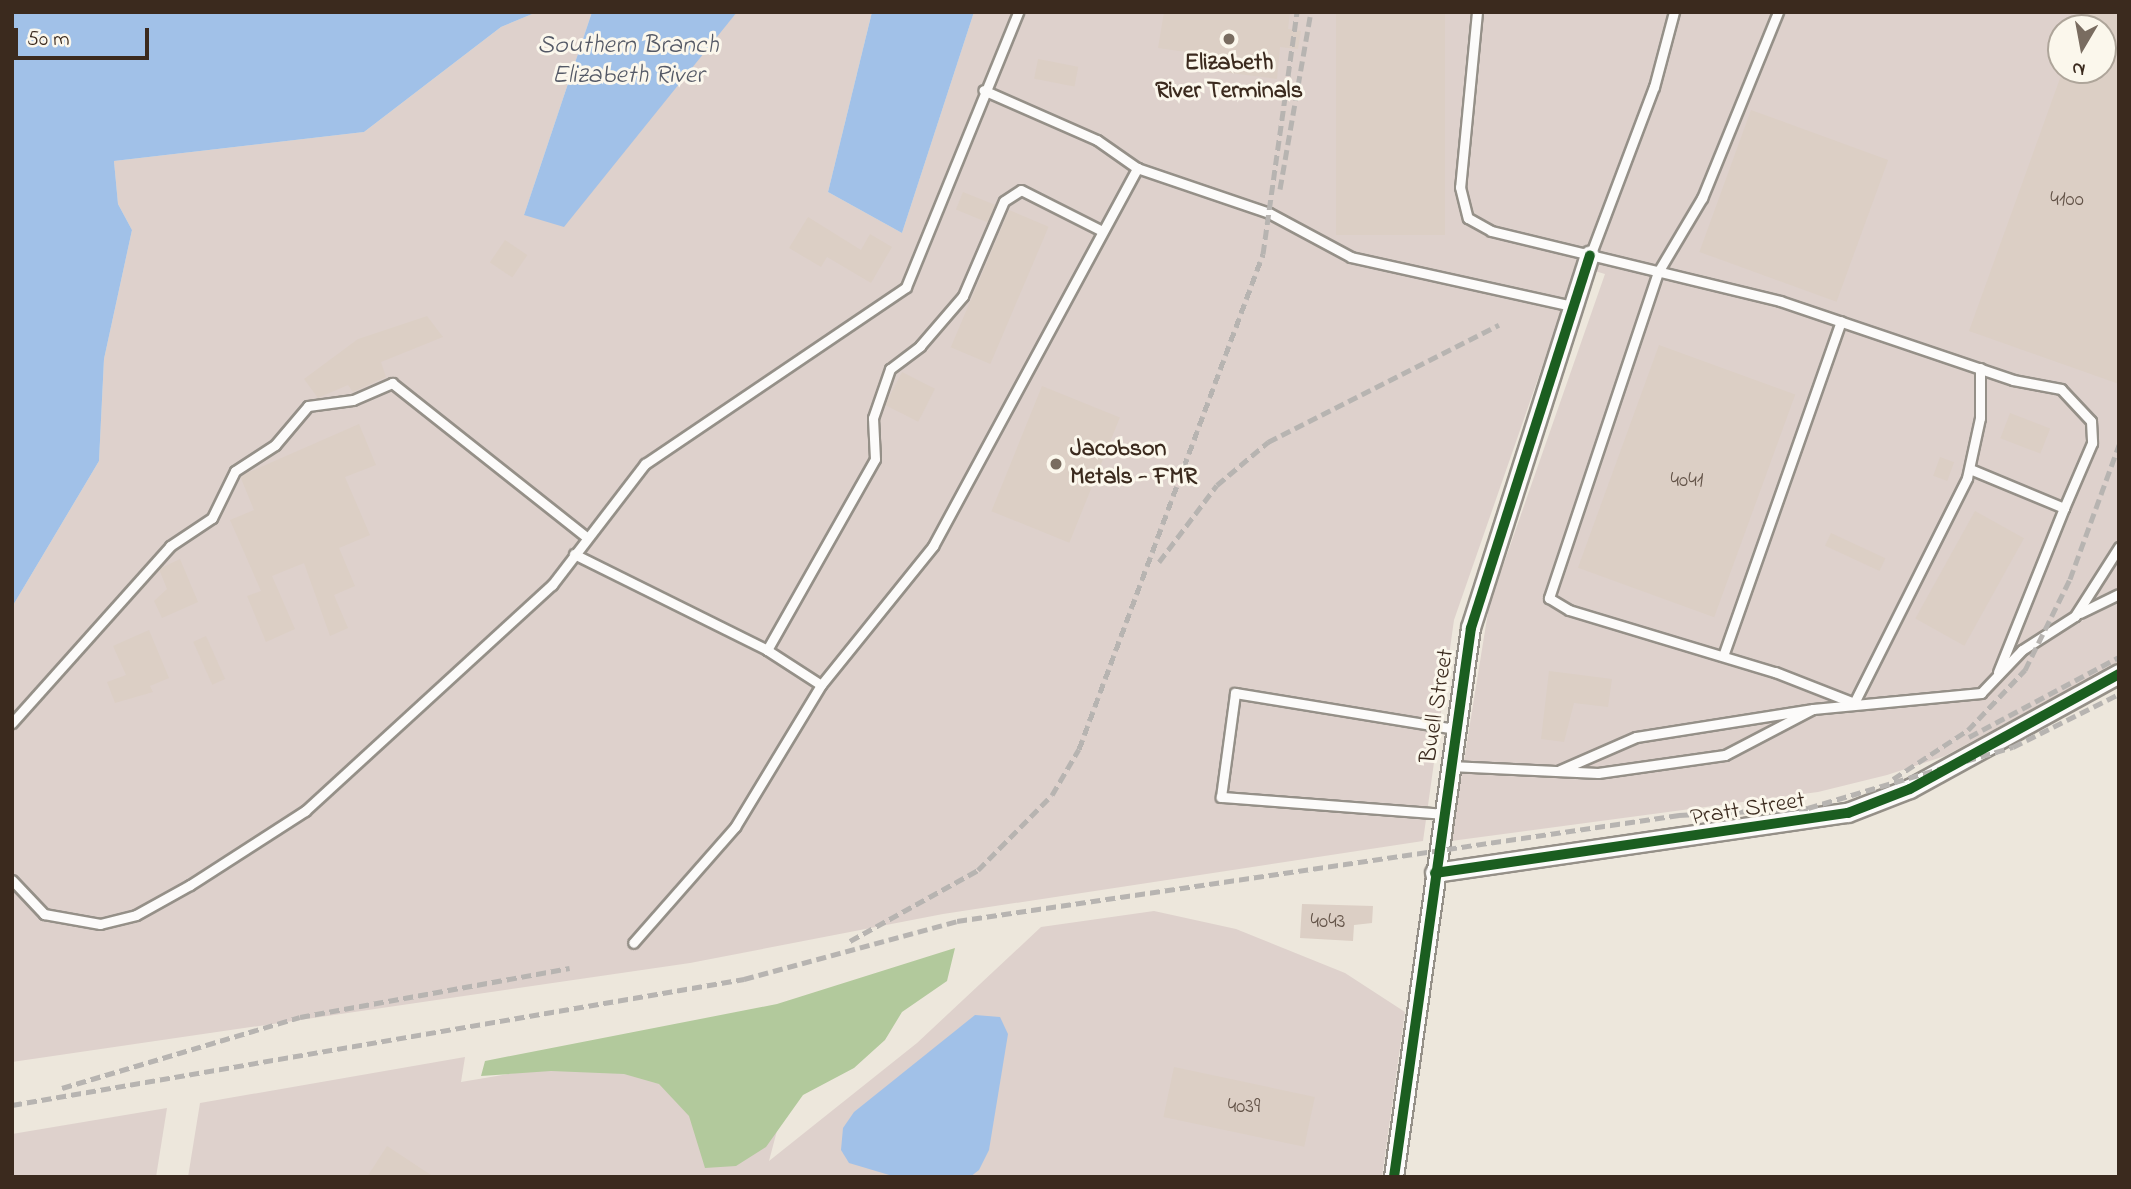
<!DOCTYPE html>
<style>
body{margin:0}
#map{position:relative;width:2131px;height:1189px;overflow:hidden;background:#ede7dc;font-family:"Indie Flower",sans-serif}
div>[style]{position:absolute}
.industrial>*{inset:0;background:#ded1cc}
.forest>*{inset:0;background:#b2c99c}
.water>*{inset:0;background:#a1c1e8}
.building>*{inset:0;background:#dccfc5;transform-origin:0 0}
.roads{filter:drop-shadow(2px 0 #959088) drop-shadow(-2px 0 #959088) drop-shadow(0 2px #959088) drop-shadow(0 -2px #959088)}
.lane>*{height:9px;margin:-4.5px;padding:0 4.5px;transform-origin:4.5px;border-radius:4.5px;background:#fcfbfa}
.street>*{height:18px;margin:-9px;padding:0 9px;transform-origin:9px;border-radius:9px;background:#fcfbfa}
.rail>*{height:5px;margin-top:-2.5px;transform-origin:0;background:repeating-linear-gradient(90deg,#b7b4b1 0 10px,transparent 0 15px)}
.cycleway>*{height:10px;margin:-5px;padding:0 5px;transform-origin:5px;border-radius:5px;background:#1b5e20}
.dots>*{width:19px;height:19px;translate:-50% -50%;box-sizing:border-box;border:4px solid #fbf7ec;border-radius:50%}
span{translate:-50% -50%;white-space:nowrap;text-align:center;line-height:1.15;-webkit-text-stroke:6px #fbf7ec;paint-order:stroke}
.number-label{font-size:21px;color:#635348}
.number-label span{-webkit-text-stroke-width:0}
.poi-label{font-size:24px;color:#3b2a1e;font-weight:700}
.left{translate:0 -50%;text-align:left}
.street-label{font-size:24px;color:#3b2a1e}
.water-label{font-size:26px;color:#545966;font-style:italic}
.frame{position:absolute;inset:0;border:14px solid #3b2a1e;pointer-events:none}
.north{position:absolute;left:2047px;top:14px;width:70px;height:70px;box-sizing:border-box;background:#fbf7ec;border:2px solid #aea59a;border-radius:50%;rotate:190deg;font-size:19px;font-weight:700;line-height:28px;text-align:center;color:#3b2a1e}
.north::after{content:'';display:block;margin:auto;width:24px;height:32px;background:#796c60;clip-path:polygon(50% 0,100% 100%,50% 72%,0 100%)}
.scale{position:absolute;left:14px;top:28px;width:135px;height:32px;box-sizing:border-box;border:4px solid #3b2a1e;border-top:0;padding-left:9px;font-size:21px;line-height:24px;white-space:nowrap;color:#3b2a1e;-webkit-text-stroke:5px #fbf7ec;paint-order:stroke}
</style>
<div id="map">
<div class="industrial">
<div style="clip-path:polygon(evenodd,537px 12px,592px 12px,524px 215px,691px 63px,737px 12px,872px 12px,828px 192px,902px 233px,974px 12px,2119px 12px,2119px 662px,1945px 756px,1887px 775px,1818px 792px,1451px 841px,1489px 606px,1605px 274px,1588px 269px,1573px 278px,1454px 620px,1423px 841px,943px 914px,690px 963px,12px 1062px,12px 607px,99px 461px,104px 359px,132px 230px,118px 204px,114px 161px,364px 132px,501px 27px,537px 12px,2061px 28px,2103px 28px,2103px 70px,2061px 70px,2061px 28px)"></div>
<div style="clip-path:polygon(1154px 911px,1236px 929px,1345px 973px,1405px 1012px,1382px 1177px,188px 1177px,200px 1103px,465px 1057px,461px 1082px,678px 1045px,799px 1047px,769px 1161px,917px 1043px,1041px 927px)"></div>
<div style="clip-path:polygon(167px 1108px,156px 1177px,12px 1177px,12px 1134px)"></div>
</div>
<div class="forest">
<div style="clip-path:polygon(955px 948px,947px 981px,902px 1012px,885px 1040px,854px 1068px,803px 1095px,766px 1147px,736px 1166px,705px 1168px,689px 1116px,659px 1084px,624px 1074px,551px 1071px,481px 1076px,485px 1061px,777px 1004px)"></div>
</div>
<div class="water">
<div style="clip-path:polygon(12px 12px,537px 12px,501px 27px,364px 132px,114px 161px,118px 204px,132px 230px,104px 359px,99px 461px,12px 607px)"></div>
<div style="clip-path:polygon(592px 12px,737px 12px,564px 227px,524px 215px)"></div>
<div style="clip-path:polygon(872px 12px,974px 12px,902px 233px,828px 192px)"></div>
<div style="clip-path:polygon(975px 1015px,1000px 1017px,1008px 1034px,989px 1150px,979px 1170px,970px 1177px,896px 1177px,849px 1163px,841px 1150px,843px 1128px,854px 1112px)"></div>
</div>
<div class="building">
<div style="clip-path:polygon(1164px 12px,1290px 12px,1288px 29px,1301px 31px,1298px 49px,1280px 47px,1277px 79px,1190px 68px,1193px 53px,1158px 48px)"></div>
<div style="left:1336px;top:12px;width:109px;height:223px"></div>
<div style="clip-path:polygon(2084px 12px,2119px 12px,2119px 384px,1969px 331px,2063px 70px,2103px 70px,2103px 28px,2079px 28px)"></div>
<div style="left:1038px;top:59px;width:41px;height:20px;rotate:11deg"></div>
<div style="left:1751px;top:110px;width:146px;height:151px;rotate:20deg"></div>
<div style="left:963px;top:192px;width:35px;height:19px;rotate:22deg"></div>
<div style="left:1009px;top:210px;width:43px;height:149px;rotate:23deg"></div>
<div style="clip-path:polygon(808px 217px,861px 250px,870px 234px,892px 247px,871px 283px,827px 257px,821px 267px,789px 248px)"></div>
<div style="left:505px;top:240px;width:27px;height:27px;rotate:34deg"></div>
<div style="clip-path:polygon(427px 316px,443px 337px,381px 362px,386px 377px,353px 392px,348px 385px,318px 398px,304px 379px,358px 339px)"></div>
<div style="left:1659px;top:345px;width:145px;height:237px;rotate:20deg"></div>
<div style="left:902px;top:372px;width:37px;height:37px;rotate:27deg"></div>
<div style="left:1042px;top:386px;width:84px;height:135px;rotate:22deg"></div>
<div style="left:2010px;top:413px;width:43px;height:27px;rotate:21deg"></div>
<div style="clip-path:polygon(359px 424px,376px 465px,345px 477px,370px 535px,339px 548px,355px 586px,334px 595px,348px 628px,330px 636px,304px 563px,272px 576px,295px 629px,266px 642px,247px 596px,261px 591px,230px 520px,254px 510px,240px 476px)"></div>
<div style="left:1940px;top:457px;width:15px;height:20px;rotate:20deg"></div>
<div style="left:1975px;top:511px;width:56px;height:123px;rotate:29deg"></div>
<div style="left:1831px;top:533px;width:60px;height:14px;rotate:25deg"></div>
<div style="clip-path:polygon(180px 559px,198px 602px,162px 618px,154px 601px,167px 589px,159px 569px)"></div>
<div style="clip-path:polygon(149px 630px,169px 678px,150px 686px,153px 692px,115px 703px,107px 682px,126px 675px,113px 646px)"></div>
<div style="left:206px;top:636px;width:47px;height:14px;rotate:66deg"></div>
<div style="clip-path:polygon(1549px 671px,1612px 679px,1608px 707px,1574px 703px,1564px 742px,1541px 739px)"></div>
<div style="clip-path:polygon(1302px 904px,1373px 906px,1372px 923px,1354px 925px,1353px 941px,1300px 938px)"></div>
<div style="left:1174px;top:1067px;width:144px;height:51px;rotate:12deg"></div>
<div style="clip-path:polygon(387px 1146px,434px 1177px,367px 1177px)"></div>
</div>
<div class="roads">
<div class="lane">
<div style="left:1477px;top:12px;width:176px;rotate:95.5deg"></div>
<div style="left:1460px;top:187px;width:32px;rotate:76deg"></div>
<div style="left:1468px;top:218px;width:26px;rotate:29deg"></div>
<div style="left:1491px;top:231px;width:297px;rotate:13.6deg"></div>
<div style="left:1780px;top:301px;width:246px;rotate:18.7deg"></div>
<div style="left:2013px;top:380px;width:49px;rotate:10.6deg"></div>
<div style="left:2061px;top:389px;width:44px;rotate:46.8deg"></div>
<div style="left:2091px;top:421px;width:22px;rotate:87deg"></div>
<div style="left:2092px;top:443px;width:71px;rotate:113.3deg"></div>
<div style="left:1778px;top:12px;width:201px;rotate:112.2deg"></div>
<div style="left:1702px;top:198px;width:86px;rotate:120.7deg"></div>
<div style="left:1658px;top:272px;width:344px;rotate:108.5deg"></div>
<div style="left:1549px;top:598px;width:23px;rotate:31deg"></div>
<div style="left:1569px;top:610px;width:215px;rotate:16.8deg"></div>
<div style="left:1775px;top:672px;width:85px;rotate:21.4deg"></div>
<div style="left:1854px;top:703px;width:252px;rotate:-63.3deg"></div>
<div style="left:1967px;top:478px;width:61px;rotate:-77.8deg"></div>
<div style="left:1980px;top:418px;width:50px;rotate:-90deg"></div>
<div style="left:1137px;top:168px;width:139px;rotate:18.8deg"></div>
<div style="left:1269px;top:213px;width:93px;rotate:28.2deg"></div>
<div style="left:1351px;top:257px;width:230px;rotate:12.5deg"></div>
<div style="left:1590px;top:256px;width:181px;rotate:-69.3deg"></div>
<div style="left:1654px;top:87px;width:78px;rotate:-75.1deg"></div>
<div style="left:1970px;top:469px;width:102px;rotate:22.5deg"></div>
<div style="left:2064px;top:508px;width:177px;rotate:111.9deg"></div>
<div style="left:574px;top:554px;width:216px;rotate:26.4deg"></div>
<div style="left:767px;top:650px;width:64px;rotate:32.9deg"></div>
<div style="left:821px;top:685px;width:166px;rotate:121.2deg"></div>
<div style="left:735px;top:827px;width:154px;rotate:131.3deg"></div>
<div style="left:2080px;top:613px;width:43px;rotate:-26deg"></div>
<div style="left:767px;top:650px;width:219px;rotate:-60.5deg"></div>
<div style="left:875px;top:459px;width:41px;rotate:-92.8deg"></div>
<div style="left:873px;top:418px;width:52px;rotate:-70.9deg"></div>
<div style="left:890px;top:369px;width:38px;rotate:-37deg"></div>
<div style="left:920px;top:346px;width:66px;rotate:-49.3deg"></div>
<div style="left:963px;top:296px;width:103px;rotate:-66.7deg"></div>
<div style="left:1004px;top:201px;width:20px;rotate:-33deg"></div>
<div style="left:1021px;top:190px;width:91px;rotate:26.8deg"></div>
<div style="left:1723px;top:656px;width:355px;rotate:-70.6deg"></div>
<div style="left:821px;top:685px;width:179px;rotate:-51.1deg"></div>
<div style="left:933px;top:546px;width:430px;rotate:-61.6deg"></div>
<div style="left:1137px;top:168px;width:49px;rotate:-145deg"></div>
<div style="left:1097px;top:140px;width:124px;rotate:-156.3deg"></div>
<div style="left:1813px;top:709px;width:169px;rotate:-5.4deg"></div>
<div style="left:1981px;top:693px;width:59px;rotate:-46.4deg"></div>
<div style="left:2022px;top:650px;width:63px;rotate:-32.7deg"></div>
<div style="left:2075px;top:616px;width:82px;rotate:-57.5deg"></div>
<div style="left:12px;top:723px;width:237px;rotate:-48.2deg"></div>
<div style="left:170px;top:546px;width:50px;rotate:-33.7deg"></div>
<div style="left:212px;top:518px;width:52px;rotate:-63.9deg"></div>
<div style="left:235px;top:471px;width:48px;rotate:-33deg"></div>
<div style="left:275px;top:445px;width:51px;rotate:-49.8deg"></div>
<div style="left:308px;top:406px;width:45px;rotate:-7.6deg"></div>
<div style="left:353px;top:400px;width:43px;rotate:-23.6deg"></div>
<div style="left:392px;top:383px;width:248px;rotate:38.4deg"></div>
<div style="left:1450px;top:766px;width:148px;rotate:2.7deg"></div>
<div style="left:1598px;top:773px;width:128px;rotate:-8.1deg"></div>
<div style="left:1725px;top:755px;width:99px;rotate:-27.6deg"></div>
<div style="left:1813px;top:709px;width:179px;rotate:171deg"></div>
<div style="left:1636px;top:737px;width:83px;rotate:156.5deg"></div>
<div style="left:1444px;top:814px;width:224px;rotate:-175.6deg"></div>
<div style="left:1221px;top:797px;width:105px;rotate:-82.3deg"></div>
<div style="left:1235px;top:693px;width:224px;rotate:9.3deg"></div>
<div style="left:12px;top:880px;width:47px;rotate:46.7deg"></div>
<div style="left:44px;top:914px;width:57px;rotate:10.1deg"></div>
<div style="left:100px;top:924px;width:37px;rotate:-14deg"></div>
<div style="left:136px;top:915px;width:62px;rotate:-29.1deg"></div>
<div style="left:190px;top:885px;width:137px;rotate:-32.8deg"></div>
<div style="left:305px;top:811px;width:335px;rotate:-42.5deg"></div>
<div style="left:552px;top:585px;width:153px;rotate:-52.5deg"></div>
<div style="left:645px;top:464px;width:315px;rotate:-34.1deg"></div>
<div style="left:906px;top:287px;width:297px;rotate:-67.8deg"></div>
</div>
<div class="street">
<div style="left:1435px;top:873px;width:417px;rotate:-8.3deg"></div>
<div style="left:1848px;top:813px;width:66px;rotate:-21.2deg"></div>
<div style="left:1910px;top:789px;width:239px;rotate:-28.8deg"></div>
<div style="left:1394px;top:1177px;width:554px;rotate:-82.02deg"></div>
<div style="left:1471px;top:628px;width:391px;rotate:-72.3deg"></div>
</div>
</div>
<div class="rail">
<div style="left:1280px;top:189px;width:180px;rotate:-80.1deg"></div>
<div style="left:1159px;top:562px;width:96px;rotate:-53deg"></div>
<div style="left:1217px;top:485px;width:67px;rotate:-40.1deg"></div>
<div style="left:1268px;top:442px;width:259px;rotate:-26.9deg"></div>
<div style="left:1969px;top:737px;width:170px;rotate:-28.1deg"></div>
<div style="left:1893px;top:779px;width:90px;rotate:-33.2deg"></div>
<div style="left:1968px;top:730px;width:83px;rotate:-46.5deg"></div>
<div style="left:2025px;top:670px;width:102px;rotate:-63.7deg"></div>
<div style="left:2070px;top:579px;width:143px;rotate:-69.9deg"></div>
<div style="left:850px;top:941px;width:146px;rotate:-29deg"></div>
<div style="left:978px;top:870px;width:105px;rotate:-45.4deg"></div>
<div style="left:1052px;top:795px;width:53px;rotate:-59.6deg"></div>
<div style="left:1079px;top:749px;width:528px;rotate:-69.61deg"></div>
<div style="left:1263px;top:254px;width:244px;rotate:-82deg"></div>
<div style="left:62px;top:1088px;width:248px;rotate:-16.6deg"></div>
<div style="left:300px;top:1017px;width:274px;rotate:-10.3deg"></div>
<div style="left:12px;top:1105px;width:743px;rotate:-9.77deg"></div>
<div style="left:744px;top:979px;width:221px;rotate:-15.2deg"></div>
<div style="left:957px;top:921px;width:730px;rotate:-8.35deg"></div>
<div style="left:1679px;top:815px;width:129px;rotate:-3.1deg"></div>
<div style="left:1808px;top:808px;width:214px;rotate:-16.6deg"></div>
<div style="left:2013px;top:747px;width:119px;rotate:-26.6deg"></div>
</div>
<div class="cycleway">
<div style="left:1435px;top:873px;width:417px;rotate:-8.3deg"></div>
<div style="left:1848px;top:813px;width:66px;rotate:-21.2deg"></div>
<div style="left:1910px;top:789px;width:239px;rotate:-28.8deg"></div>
<div style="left:1394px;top:1177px;width:554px;rotate:-82.02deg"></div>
<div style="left:1471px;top:628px;width:391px;rotate:-72.3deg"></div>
</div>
<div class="dots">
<div style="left:1229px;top:39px;background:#796c60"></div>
<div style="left:1056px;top:464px;background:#796c60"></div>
</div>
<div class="number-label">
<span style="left:2067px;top:200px">4100</span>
<span style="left:1687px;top:481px">4041</span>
<span style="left:1328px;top:922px">4043</span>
<span style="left:1244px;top:1107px">4039</span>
</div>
<div class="poi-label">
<span style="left:1229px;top:78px">Elizabeth<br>River Terminals</span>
<span class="left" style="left:1070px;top:464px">Jacobson<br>Metals - FMR</span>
</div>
<div class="street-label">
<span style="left:1438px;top:706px;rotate:-81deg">Buell Street</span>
<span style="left:1748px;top:810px;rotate:-9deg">Pratt Street</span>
</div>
<div class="water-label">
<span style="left:628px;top:62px">Southern Branch<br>Elizabeth River</span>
</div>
<div class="frame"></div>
<div class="north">N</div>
<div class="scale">50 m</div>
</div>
